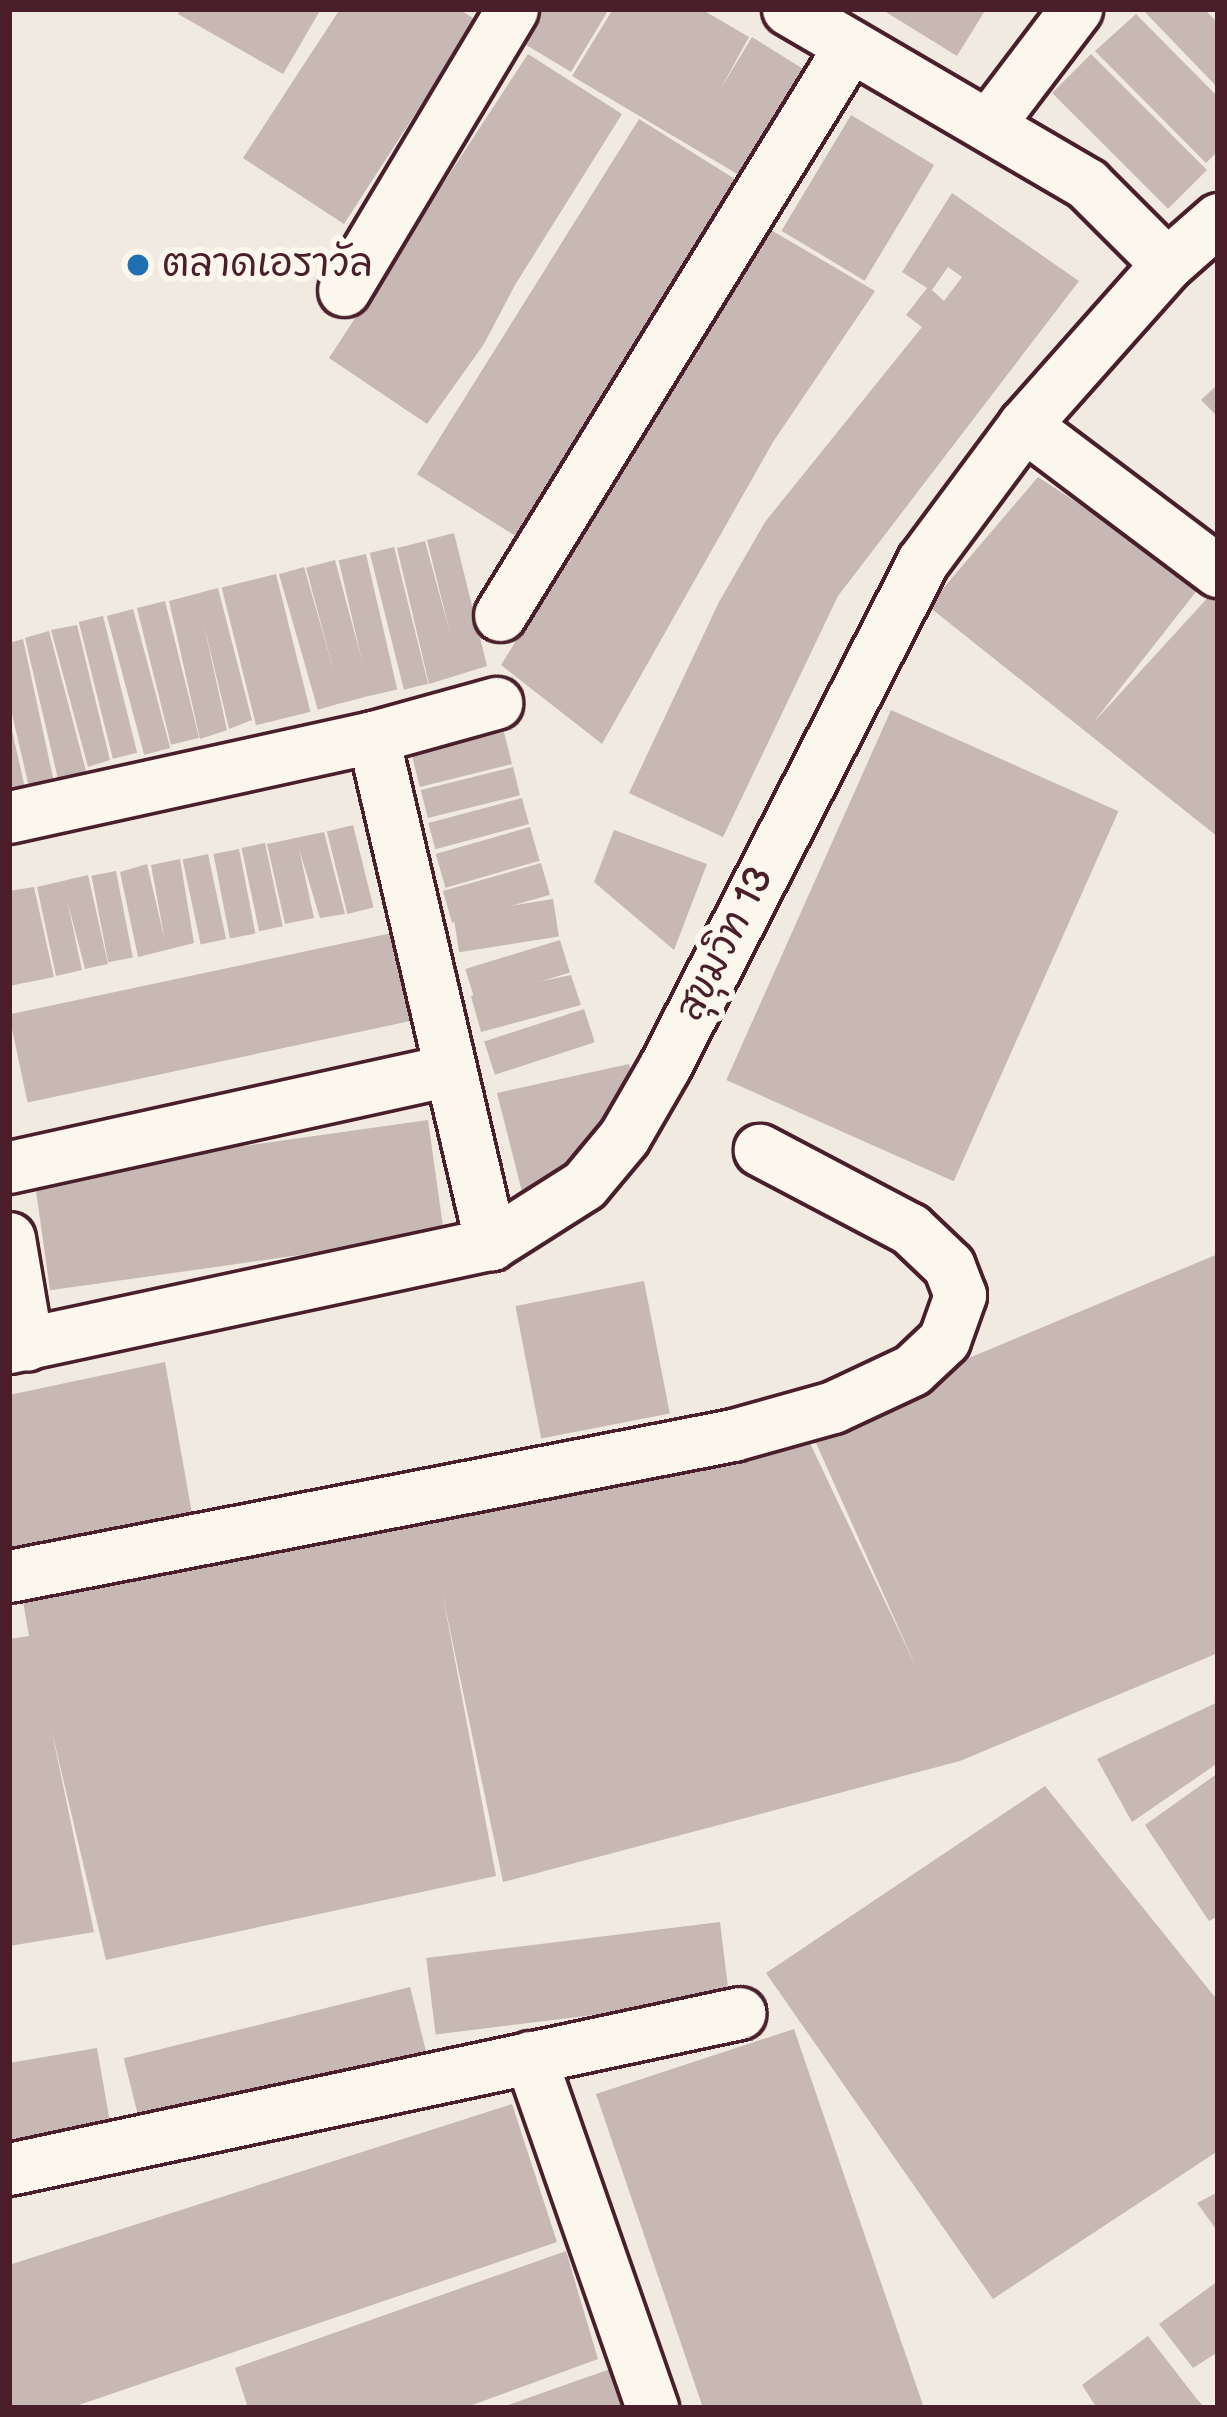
<!DOCTYPE html>
<meta charset="utf-8">
<style>
body{margin:0}
#map{position:relative;width:1227px;height:2417px;overflow:hidden;background:#f0eae0;font-family:"Balsamiq Sans","Playpen Sans Thai",sans-serif}
div>[style]{position:absolute}
.building>*{inset:0;background:#c8b8b3;transform-origin:0 0}
.roads{filter:drop-shadow(3px 0 #4a1f2b) drop-shadow(-3px 0 #4a1f2b) drop-shadow(0 3px #4a1f2b) drop-shadow(0 -3px #4a1f2b)}
.minor>*{height:51px;margin:-25.5px;padding:0 25.5px;transform-origin:25.5px;border-radius:25.5px;background:#fbf7ec}
.dots>*{width:33px;height:33px;translate:-50% -50%;box-sizing:border-box;border:6px solid #fbf7ec;border-radius:50%}
span{translate:-50% -50%;white-space:nowrap;text-align:center;line-height:1.15;-webkit-text-stroke:12px #fbf7ec;paint-order:stroke}
.poi-label{font-size:39px;color:#4a1f2b}
.left{translate:0 -50%;text-align:left}
.street-label{font-size:39px;color:#4a1f2b}
.frame{position:absolute;inset:0;border:12px solid #4a1f2b;pointer-events:none}
</style>
<div id="map">
<div class="building">
<div style="clip-path:polygon(180px 9px,321px 9px,283px 74px,178px 14px)"></div>
<div style="clip-path:polygon(340px 9px,459px 9px,476px 20px,344px 224px,243px 158px)"></div>
<div style="clip-path:polygon(530px 9px,609px 9px,571px 72px,513px 37px)"></div>
<div style="clip-path:polygon(613px 9px,701px 9px,749px 37px,720px 90px,752px 37px,808px 72px,744px 178px,572px 76px)"></div>
<div style="clip-path:polygon(881px 9px,986px 9px,957px 56px)"></div>
<div style="clip-path:polygon(1142px 9px,1204px 9px,1218px 23px,1218px 88px)"></div>
<div style="clip-path:polygon(1136px 14px,1218px 97px,1218px 151px,1206px 163px,1095px 51px)"></div>
<div style="clip-path:polygon(528px 54px,622px 114px,515px 285px,484px 344px,427px 424px,329px 358px)"></div>
<div style="left:1091px;top:54px;width:164px;height:55px;rotate:45deg"></div>
<div style="left:851px;top:115px;width:97px;height:135px;rotate:31deg"></div>
<div style="left:639px;top:119px;width:123px;height:419px;rotate:32deg"></div>
<div style="clip-path:polygon(evenodd,952px 193px,1079px 281px,838px 596px,723px 837px,629px 793px,719px 602px,765px 522px,922px 327px,906px 315px,927px 288px,902px 272px,952px 193px,948px 267px,962px 277px,944px 301px,932px 290px,948px 267px)"></div>
<div style="clip-path:polygon(771px 230px,875px 291px,773px 442px,602px 744px,501px 665px)"></div>
<div style="clip-path:polygon(1218px 384px,1218px 417px,1201px 400px)"></div>
<div style="clip-path:polygon(1038px 477px,1202px 584px,1093px 723px,1212px 593px,1218px 599px,1218px 837px,928px 606px)"></div>
<div style="clip-path:polygon(454px 533px,487px 666px,429px 684px,397px 548px,425px 541px,451px 637px,427px 540px)"></div>
<div style="left:394px;top:547px;width:141px;height:25px;rotate:76deg"></div>
<div style="left:366px;top:554px;width:139px;height:28px;rotate:77deg"></div>
<div style="left:335px;top:560px;width:140px;height:30px;rotate:75deg"></div>
<div style="left:304px;top:567px;width:141px;height:26px;rotate:74deg"></div>
<div style="left:276px;top:574px;width:142px;height:56px;rotate:76deg"></div>
<div style="clip-path:polygon(218px 588px,252px 720px,229px 729px,203px 621px,227px 730px,200px 739px,169px 601px)"></div>
<div style="left:165px;top:601px;width:141px;height:29px;rotate:76deg"></div>
<div style="left:133px;top:609px;width:144px;height:27px;rotate:75deg"></div>
<div style="left:103px;top:616px;width:141px;height:25px;rotate:76deg"></div>
<div style="clip-path:polygon(77px 625px,110px 760px,88px 767px,51px 630px)"></div>
<div style="clip-path:polygon(49px 631px,86px 771px,58px 779px,25px 638px)"></div>
<div style="clip-path:polygon(23px 639px,54px 782px,29px 787px,9px 701px,9px 643px)"></div>
<div style="left:891px;top:710px;width:249px;height:405px;rotate:24deg"></div>
<div style="clip-path:polygon(11px 726px,25px 788px,9px 792px,9px 727px)"></div>
<div style="left:504px;top:732px;width:33px;height:95px;rotate:76deg"></div>
<div style="left:513px;top:767px;width:29px;height:95px;rotate:76deg"></div>
<div style="left:522px;top:798px;width:27px;height:97px;rotate:75deg"></div>
<div style="left:353px;top:825px;width:85px;height:27px;rotate:76deg"></div>
<div style="left:530px;top:827px;width:35px;height:98px;rotate:74deg"></div>
<div style="clip-path:polygon(614px 830px,707px 864px,674px 950px,594px 882px)"></div>
<div style="clip-path:polygon(324px 832px,345px 914px,320px 918px,299px 849px,314px 918px,285px 924px,267px 844px)"></div>
<div style="left:265px;top:843px;width:85px;height:24px;rotate:78deg"></div>
<div style="left:239px;top:849px;width:86px;height:26px;rotate:79deg"></div>
<div style="left:208px;top:854px;width:87px;height:26px;rotate:78deg"></div>
<div style="clip-path:polygon(180px 859px,194px 943px,138px 957px,120px 872px,147px 864px,165px 941px,151px 865px)"></div>
<div style="left:541px;top:863px;width:33px;height:102px;rotate:74deg"></div>
<div style="left:116px;top:871px;width:88px;height:25px;rotate:79deg"></div>
<div style="clip-path:polygon(88px 875px,108px 964px,85px 969px,67px 900px,82px 970px,56px 976px,37px 887px)"></div>
<div style="clip-path:polygon(34px 887px,54px 977px,9px 986px,9px 891px)"></div>
<div style="left:553px;top:899px;width:38px;height:101px;rotate:81deg"></div>
<div style="left:406px;top:930px;width:90px;height:406px;rotate:78deg"></div>
<div style="left:560px;top:940px;width:34px;height:99px;rotate:73deg"></div>
<div style="clip-path:polygon(571px 975px,581px 1005px,481px 1032px,471px 996px)"></div>
<div style="left:584px;top:1009px;width:35px;height:105px;rotate:72deg"></div>
<div style="clip-path:polygon(629px 1064px,636px 1089px,579px 1163px,524px 1200px,497px 1093px)"></div>
<div style="left:428px;top:1120px;width:116px;height:398px;rotate:82deg"></div>
<div style="clip-path:polygon(1218px 1254px,1218px 1653px,960px 1761px,503px 1882px,442px 1592px,496px 1876px,106px 1960px,51px 1728px,94px 1932px,9px 1946px,9px 1639px,29px 1636px,15px 1554px,9px 1555px,9px 1395px,165px 1362px,193px 1519px,791px 1403px,917px 1669px,808px 1425px)"></div>
<div style="left:644px;top:1281px;width:135px;height:131px;rotate:79deg"></div>
<div style="clip-path:polygon(1218px 1702px,1218px 1763px,1132px 1822px,1097px 1759px)"></div>
<div style="clip-path:polygon(1218px 1773px,1218px 1916px,1209px 1921px,1145px 1825px)"></div>
<div style="clip-path:polygon(1045px 1786px,1218px 2001px,1218px 2151px,993px 2299px,766px 1973px)"></div>
<div style="left:720px;top:1922px;width:77px;height:296px;rotate:83deg"></div>
<div style="left:410px;top:1987px;width:78px;height:295px;rotate:76deg"></div>
<div style="clip-path:polygon(794px 2029px,924px 2408px,703px 2408px,596px 2094px)"></div>
<div style="clip-path:polygon(97px 2048px,112px 2134px,9px 2151px,9px 2063px)"></div>
<div style="clip-path:polygon(512px 2104px,557px 2242px,70px 2408px,9px 2408px,9px 2265px)"></div>
<div style="clip-path:polygon(1218px 2192px,1218px 2232px,1197px 2203px)"></div>
<div style="clip-path:polygon(566px 2251px,598px 2359px,464px 2408px,248px 2408px,235px 2368px)"></div>
<div style="clip-path:polygon(1218px 2281px,1218px 2352px,1193px 2368px,1159px 2324px)"></div>
<div style="clip-path:polygon(1148px 2336px,1196px 2398px,1205px 2408px,1097px 2408px,1082px 2385px)"></div>
<div style="clip-path:polygon(613px 2368px,624px 2408px,502px 2408px,502px 2407px)"></div>
</div>
<div class="roads">
<div class="minor">
<div style="left:788px;top:9px;width:346px;rotate:30.3deg"></div>
<div style="left:1087px;top:184px;width:113px;rotate:45deg"></div>
<div style="left:988px;top:125px;width:146px;rotate:-52.8deg"></div>
<div style="left:344px;top:290px;width:327px;rotate:-59.1deg"></div>
<div style="left:1024px;top:425px;width:243px;rotate:37deg"></div>
<div style="left:500px;top:615px;width:668px;rotate:-58.4deg"></div>
<div style="left:373px;top:737px;width:521px;rotate:76.9deg"></div>
<div style="left:9px;top:817px;width:373px;rotate:-12.4deg"></div>
<div style="left:373px;top:737px;width:128px;rotate:-15.5deg"></div>
<div style="left:9px;top:1167px;width:451px;rotate:-12.4deg"></div>
<div style="left:9px;top:1238px;width:108px;rotate:80.4deg"></div>
<div style="left:9px;top:1347px;width:493px;rotate:-12.1deg"></div>
<div style="left:491px;top:1244px;width:110px;rotate:-32.4deg"></div>
<div style="left:584px;top:1185px;width:62px;rotate:-50.2deg"></div>
<div style="left:624px;top:1137px;width:82px;rotate:-60deg"></div>
<div style="left:665px;top:1066px;width:567px;rotate:-62.94deg"></div>
<div style="left:923px;top:561px;width:169px;rotate:-53.4deg"></div>
<div style="left:1024px;top:425px;width:215px;rotate:-48.4deg"></div>
<div style="left:1167px;top:264px;width:68px;rotate:-41.4deg"></div>
<div style="left:9px;top:1576px;width:738px;rotate:-11.02deg"></div>
<div style="left:733px;top:1435px;width:104px;rotate:-15.6deg"></div>
<div style="left:833px;top:1407px;width:87px;rotate:-25.1deg"></div>
<div style="left:912px;top:1370px;width:44px;rotate:-43.2deg"></div>
<div style="left:944px;top:1340px;width:48px;rotate:-70.4deg"></div>
<div style="left:960px;top:1295px;width:31px;rotate:-111deg"></div>
<div style="left:949px;top:1266px;width:54px;rotate:-136.5deg"></div>
<div style="left:910px;top:1229px;width:170px;rotate:-152.2deg"></div>
<div style="left:530px;top:2057px;width:372px;rotate:70.8deg"></div>
<div style="left:9px;top:2169px;width:747px;rotate:-12.05deg"></div>
</div>
</div>
<div class="dots">
<div style="left:138px;top:265px;background:#1f6fb2"></div>
</div>
<div class="poi-label">
<span class="left" style="left:162px;top:265px">ตลาดเอราวัล</span>
</div>
<div class="street-label">
<span style="left:726px;top:944px;rotate:-63deg">สุขุมวิท 13</span>
</div>
<div class="frame"></div>
</div>
